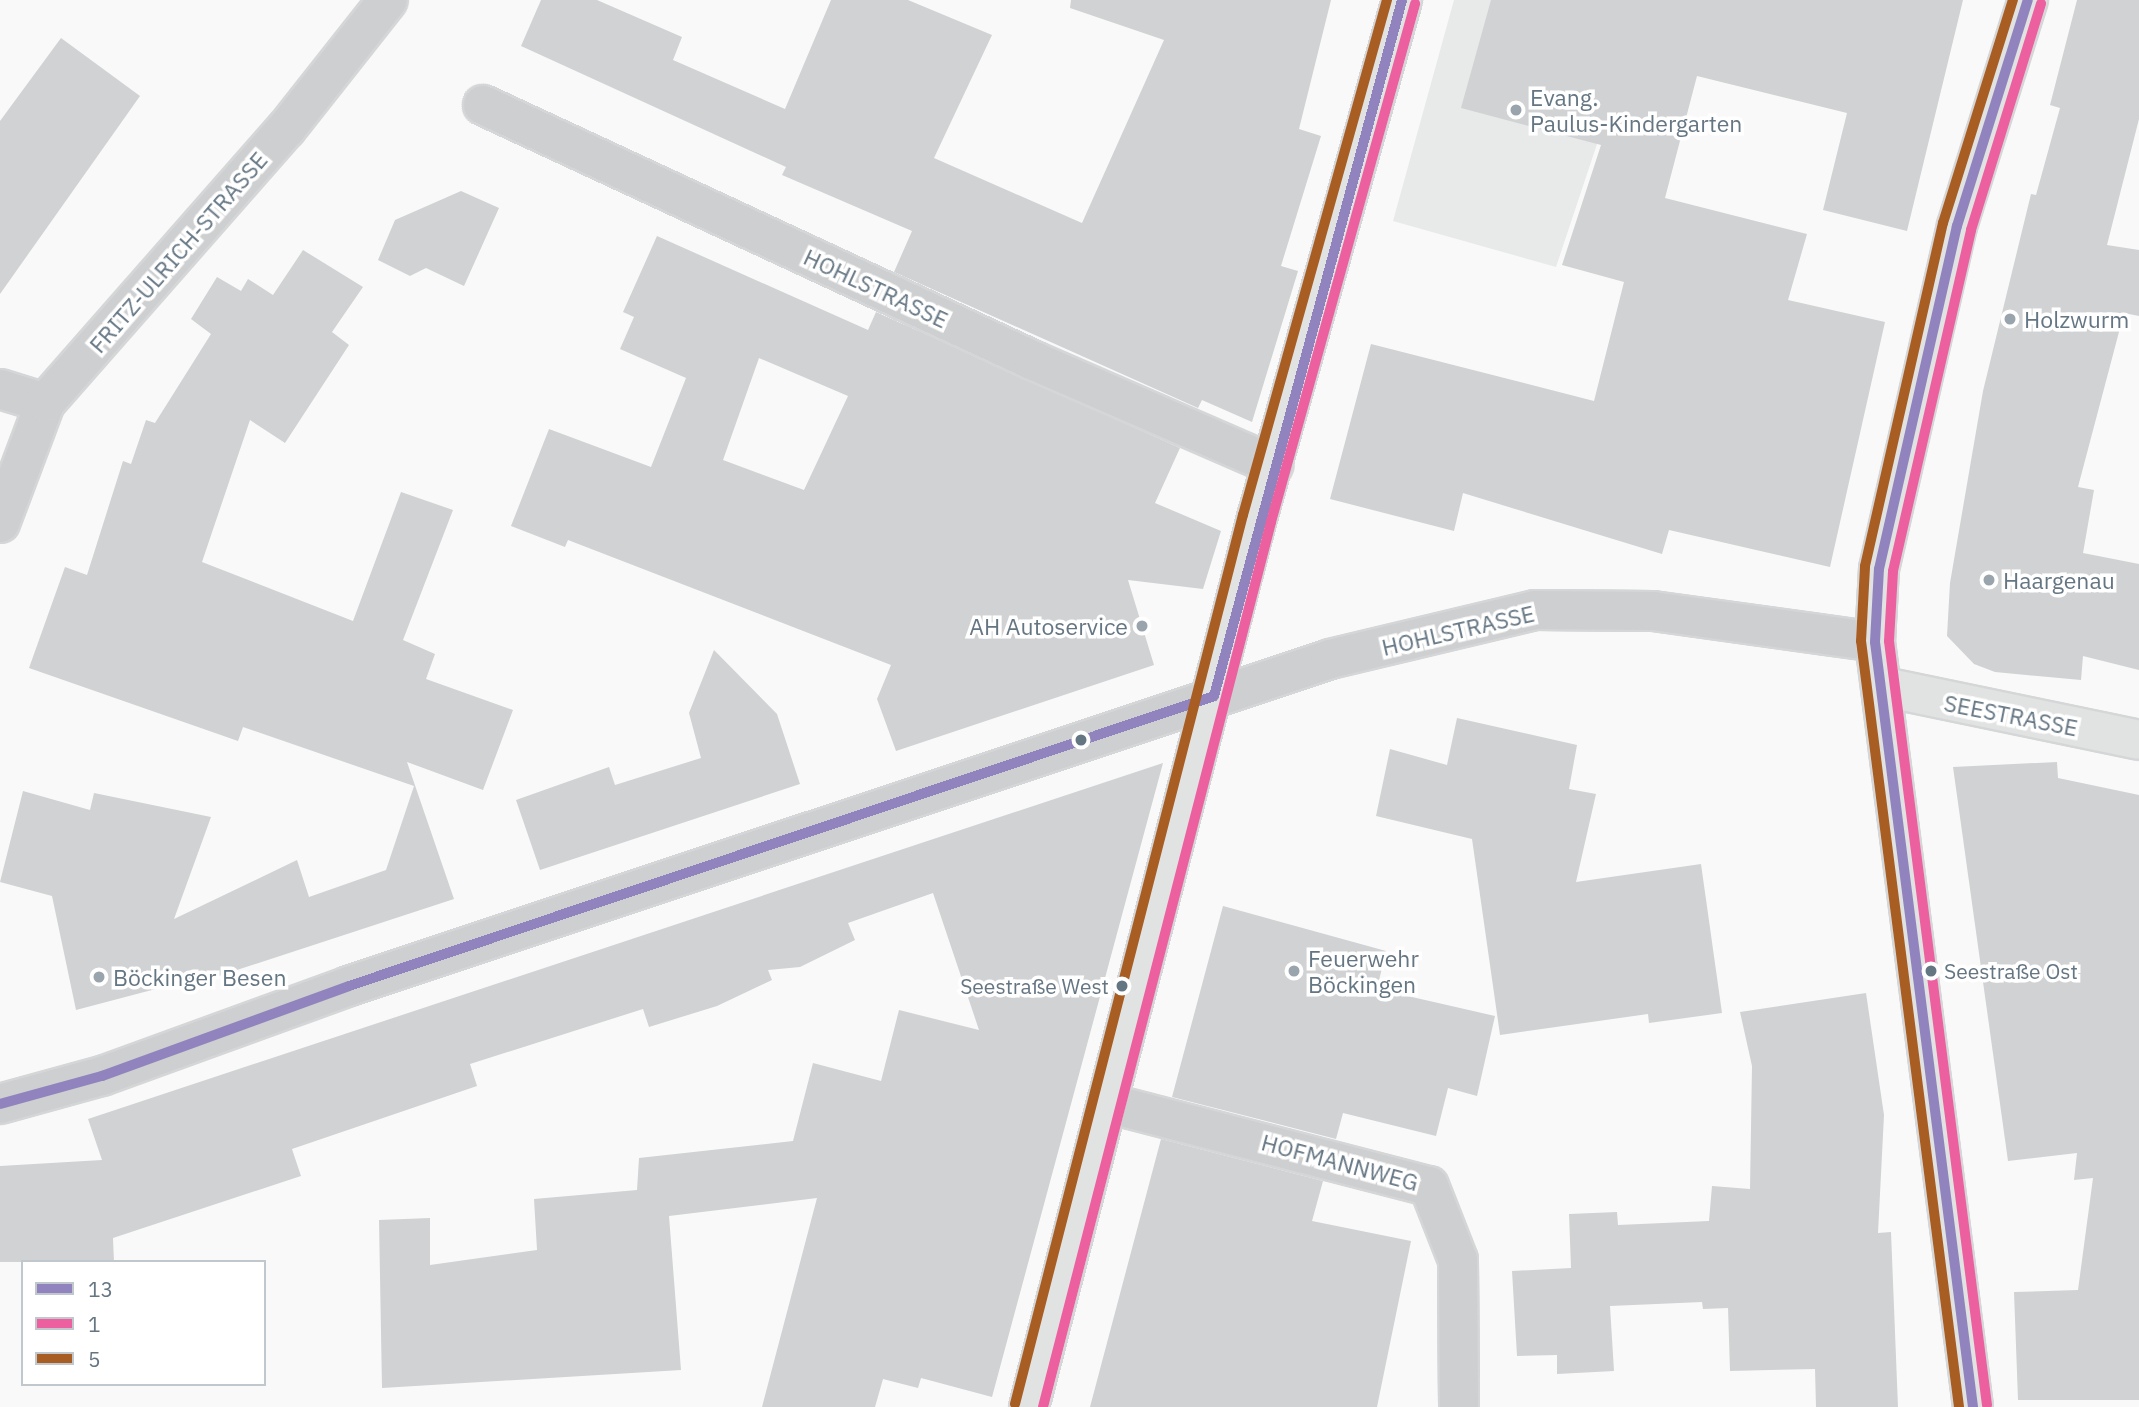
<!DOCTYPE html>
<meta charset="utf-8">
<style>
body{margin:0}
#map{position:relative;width:2139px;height:1407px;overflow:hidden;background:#f9f9f9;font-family:"IBM Plex Sans",sans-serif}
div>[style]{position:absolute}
.built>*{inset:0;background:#e8e9e9}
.building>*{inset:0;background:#d0d2d3}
.roads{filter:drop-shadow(2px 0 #d5d6d7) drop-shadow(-2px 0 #d5d6d7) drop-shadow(0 2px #d5d6d7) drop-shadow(0 -2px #d5d6d7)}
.street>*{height:38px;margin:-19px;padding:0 19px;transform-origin:19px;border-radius:19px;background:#cecfd0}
.secondary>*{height:38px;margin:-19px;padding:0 19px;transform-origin:19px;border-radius:19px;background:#e1e2e2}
.bus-1>*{height:10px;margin:-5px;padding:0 5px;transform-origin:5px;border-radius:5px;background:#9184be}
.bus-2>*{height:10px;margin:-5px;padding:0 5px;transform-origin:5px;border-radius:5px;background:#ec609f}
.bus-3>*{height:10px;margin:-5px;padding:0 5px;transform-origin:5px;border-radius:5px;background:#a85d22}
.dots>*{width:19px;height:19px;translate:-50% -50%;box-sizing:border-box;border:4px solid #fff;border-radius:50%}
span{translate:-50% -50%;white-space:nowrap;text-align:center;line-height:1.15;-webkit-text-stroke:7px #fff;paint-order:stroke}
.bus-label{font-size:21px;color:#657683}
.left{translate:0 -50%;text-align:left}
.right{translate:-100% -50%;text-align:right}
.poi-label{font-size:23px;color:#657683}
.street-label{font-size:23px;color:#657683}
.legend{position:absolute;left:21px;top:1260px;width:245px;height:126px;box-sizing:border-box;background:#fff;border:2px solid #c1c8cd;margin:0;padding:9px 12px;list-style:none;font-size:21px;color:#657683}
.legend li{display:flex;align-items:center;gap:14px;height:35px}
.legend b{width:35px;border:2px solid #c1c8cd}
</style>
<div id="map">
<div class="built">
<div style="clip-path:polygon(1454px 0,1645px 0,1556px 267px,1393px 221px)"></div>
</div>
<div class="building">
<div style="clip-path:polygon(541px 0,597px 0,682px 37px,673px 60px,785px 109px,831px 0,908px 0,992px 35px,934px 158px,1082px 223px,1164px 40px,1070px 8px,1071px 0,1331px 0,1299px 129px,1321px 136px,1281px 266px,1298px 271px,1252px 422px,1202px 400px,1198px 408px,894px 272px,912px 231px,782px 175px,786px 167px,521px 46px)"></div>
<div style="clip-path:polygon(1491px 0,1963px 0,1907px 231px,1823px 210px,1847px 113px,1697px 76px,1665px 198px,1807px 234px,1788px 300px,1885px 322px,1830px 567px,1669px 530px,1662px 554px,1463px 493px,1454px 531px,1330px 499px,1371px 344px,1594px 401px,1624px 282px,1562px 265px,1601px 145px,1461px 108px)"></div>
<div style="clip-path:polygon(2077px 0,2139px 0,2139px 119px,2107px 245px,2139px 250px,2139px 316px,2124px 313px,2078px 487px,2094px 490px,2083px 553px,2139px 564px,2139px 670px,2083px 656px,2081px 680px,1995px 672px,1974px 664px,1947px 636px,1950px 583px,1983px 391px,2031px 194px,2036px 195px,2060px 108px,2050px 105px)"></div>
<div style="clip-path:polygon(61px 38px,140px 96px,0 294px,0 121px)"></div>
<div style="clip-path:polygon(461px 191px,499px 208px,464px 286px,426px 268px,410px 276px,378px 260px,395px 220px)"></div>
<div style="clip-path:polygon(evenodd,657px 236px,868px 330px,876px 312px,1180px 448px,1155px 503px,1221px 531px,1203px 589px,1128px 580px,1154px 665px,896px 751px,877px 699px,891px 665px,568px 540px,565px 547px,511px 526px,549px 429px,651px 467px,686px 378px,620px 349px,634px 317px,623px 312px,657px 236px,759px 358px,848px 396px,804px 490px,723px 460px,759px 358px)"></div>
<div style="clip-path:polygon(303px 250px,363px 287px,332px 332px,349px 345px,285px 443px,250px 420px,202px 562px,353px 621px,401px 492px,453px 510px,403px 640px,435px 654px,426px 679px,513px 710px,483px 790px,407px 762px,454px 899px,188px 986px,186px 981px,76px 1010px,52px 896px,0 882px,23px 791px,90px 810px,94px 793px,211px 817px,174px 919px,297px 860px,309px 897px,386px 870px,414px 786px,243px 727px,238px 741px,29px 668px,65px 567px,87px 575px,123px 461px,131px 464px,146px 420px,155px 423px,211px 334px,191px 319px,217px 277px,241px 291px,248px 279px,273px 295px)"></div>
<div style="clip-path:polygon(714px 650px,777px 714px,800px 784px,540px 870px,516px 800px,609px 767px,615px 785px,701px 758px,689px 713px)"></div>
<div style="clip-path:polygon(1457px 718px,1577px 745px,1569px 789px,1596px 794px,1576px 882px,1701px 864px,1722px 1013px,1649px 1023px,1648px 1014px,1500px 1035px,1472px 839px,1376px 816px,1390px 749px,1447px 765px)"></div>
<div style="clip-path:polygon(2057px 762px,2058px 778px,2139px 795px,2139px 1400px,2018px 1400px,2014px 1292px,2078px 1290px,2093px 1178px,2074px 1180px,2077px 1153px,2008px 1161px,1953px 767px)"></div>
<div style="clip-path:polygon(1163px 763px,992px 1397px,921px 1378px,918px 1388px,883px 1379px,875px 1407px,762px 1407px,817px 1198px,669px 1216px,681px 1370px,382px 1388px,379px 1220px,430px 1218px,430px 1265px,537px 1250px,534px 1199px,637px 1190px,639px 1158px,793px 1141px,813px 1063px,881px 1081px,899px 1010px,979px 1030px,933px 893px,848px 923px,855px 940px,800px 967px,768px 970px,772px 980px,717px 1006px,649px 1027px,643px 1009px,470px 1064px,477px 1086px,292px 1149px,301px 1176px,113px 1238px,114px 1262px,0 1262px,0 1166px,102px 1160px,88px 1119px)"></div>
<div style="clip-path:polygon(1223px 906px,1386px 951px,1377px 989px,1495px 1016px,1477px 1096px,1448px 1088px,1436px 1136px,1343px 1113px,1336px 1139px,1172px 1097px)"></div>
<div style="clip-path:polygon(1866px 993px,1884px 1115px,1878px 1233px,1891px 1232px,1898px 1407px,1816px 1407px,1815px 1369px,1730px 1371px,1728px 1308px,1703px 1309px,1702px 1302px,1610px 1306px,1614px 1371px,1557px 1374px,1557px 1355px,1517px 1356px,1512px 1271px,1571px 1268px,1569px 1214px,1617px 1212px,1618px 1225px,1709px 1221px,1712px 1186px,1750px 1189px,1752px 1066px,1740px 1012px)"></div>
<div style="clip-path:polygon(1161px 1139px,1323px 1181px,1312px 1221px,1411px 1241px,1377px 1407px,1090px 1407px)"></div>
</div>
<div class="roads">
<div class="street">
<div style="left:483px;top:105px;width:608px;rotate:24.92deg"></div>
<div style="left:1034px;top:361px;width:261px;rotate:23.5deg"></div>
<div style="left:0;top:389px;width:47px;rotate:17.3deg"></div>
<div style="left:0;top:523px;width:128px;rotate:-69.4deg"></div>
<div style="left:45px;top:403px;width:365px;rotate:-48.7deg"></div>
<div style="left:286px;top:129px;width:164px;rotate:-51.7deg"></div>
<div style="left:0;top:1104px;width:106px;rotate:-15.4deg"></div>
<div style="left:102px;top:1076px;width:263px;rotate:-20deg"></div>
<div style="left:349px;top:986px;width:1034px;rotate:-18.43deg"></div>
<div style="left:1330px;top:659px;width:211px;rotate:-13.4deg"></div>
<div style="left:1535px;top:610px;width:118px;rotate:0.5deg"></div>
<div style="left:1653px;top:611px;width:224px;rotate:7.9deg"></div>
<div style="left:1111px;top:1104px;width:328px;rotate:14.5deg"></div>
<div style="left:1429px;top:1186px;width:79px;rotate:68.6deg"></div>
<div style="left:1458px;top:1260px;width:147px;rotate:89.6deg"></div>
</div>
<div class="secondary">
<div style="left:1884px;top:687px;width:260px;rotate:11.7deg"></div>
<div style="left:1029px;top:1407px;width:918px;rotate:-75.62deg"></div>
<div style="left:1257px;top:518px;width:538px;rotate:-74.36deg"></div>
<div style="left:1973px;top:1407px;width:771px;rotate:-97.3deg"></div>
<div style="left:1875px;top:642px;width:73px;rotate:-86.9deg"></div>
<div style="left:1879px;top:569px;width:352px;rotate:-77.2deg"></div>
<div style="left:1957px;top:226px;width:237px;rotate:-72.6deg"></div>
</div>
</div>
<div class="bus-1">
<div style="left:0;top:1104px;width:106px;rotate:-15.4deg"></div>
<div style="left:102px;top:1076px;width:263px;rotate:-20deg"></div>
<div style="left:349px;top:986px;width:912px;rotate:-18.53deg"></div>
<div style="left:1214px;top:696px;width:721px;rotate:-74.88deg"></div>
<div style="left:1973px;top:1407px;width:771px;rotate:-97.3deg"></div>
<div style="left:1875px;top:642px;width:73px;rotate:-86.9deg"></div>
<div style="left:1879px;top:569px;width:352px;rotate:-77.2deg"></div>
<div style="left:1957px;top:226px;width:237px;rotate:-72.6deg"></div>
</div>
<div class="bus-2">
<div style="left:1987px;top:1405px;width:770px;rotate:-97.31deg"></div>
<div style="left:1889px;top:641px;width:70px;rotate:-86.7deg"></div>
<div style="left:1893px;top:571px;width:350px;rotate:-77.1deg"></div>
<div style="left:1971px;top:230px;width:237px;rotate:-72.8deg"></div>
<div style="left:1043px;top:1407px;width:914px;rotate:-75.55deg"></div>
<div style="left:1271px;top:522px;width:538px;rotate:-74.46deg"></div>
</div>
<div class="bus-3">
<div style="left:1015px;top:1404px;width:918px;rotate:-75.62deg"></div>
<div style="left:1243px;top:515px;width:535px;rotate:-74.38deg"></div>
<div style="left:1959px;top:1407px;width:772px;rotate:-97.29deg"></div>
<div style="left:1861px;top:641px;width:75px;rotate:-86.9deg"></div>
<div style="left:1865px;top:566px;width:352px;rotate:-77.2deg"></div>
<div style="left:1943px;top:223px;width:234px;rotate:-72.6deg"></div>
</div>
<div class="dots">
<div style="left:1516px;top:110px;background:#99a4ac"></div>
<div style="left:2010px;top:319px;background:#99a4ac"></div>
<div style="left:1989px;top:580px;background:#99a4ac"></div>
<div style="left:1142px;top:626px;background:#99a4ac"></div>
<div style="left:1081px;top:740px;background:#657683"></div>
<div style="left:1294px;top:971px;background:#99a4ac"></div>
<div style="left:1931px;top:971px;background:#657683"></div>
<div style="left:99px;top:977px;background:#99a4ac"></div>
<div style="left:1122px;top:986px;background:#657683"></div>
</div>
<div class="bus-label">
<span class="left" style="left:1944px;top:971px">Seestraße Ost</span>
<span class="right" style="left:1109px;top:986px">Seestraße West</span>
</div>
<div class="poi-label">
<span class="left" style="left:1530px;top:110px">Evang.<br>Paulus-Kindergarten</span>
<span class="left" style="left:2024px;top:319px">Holzwurm</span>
<span class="left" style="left:2003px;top:580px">Haargenau</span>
<span class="right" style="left:1128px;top:626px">AH Autoservice</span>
<span class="left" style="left:1308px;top:971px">Feuerwehr<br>Böckingen</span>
<span class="left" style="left:113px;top:977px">Böckinger Besen</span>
</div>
<div class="street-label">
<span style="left:178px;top:252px;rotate:-49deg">FRITZ-ULRICH-STRASSE</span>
<span style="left:876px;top:288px;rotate:25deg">HOHLSTRASSE</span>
<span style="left:1458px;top:630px;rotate:-13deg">HOHLSTRASSE</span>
<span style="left:2011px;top:715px;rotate:11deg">SEESTRASSE</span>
<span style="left:1340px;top:1162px;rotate:15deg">HOFMANNWEG</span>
</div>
<ul class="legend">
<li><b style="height:9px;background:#9184be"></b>13</li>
<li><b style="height:9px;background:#ec609f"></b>1</li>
<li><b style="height:9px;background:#a85d22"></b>5</li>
</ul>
</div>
